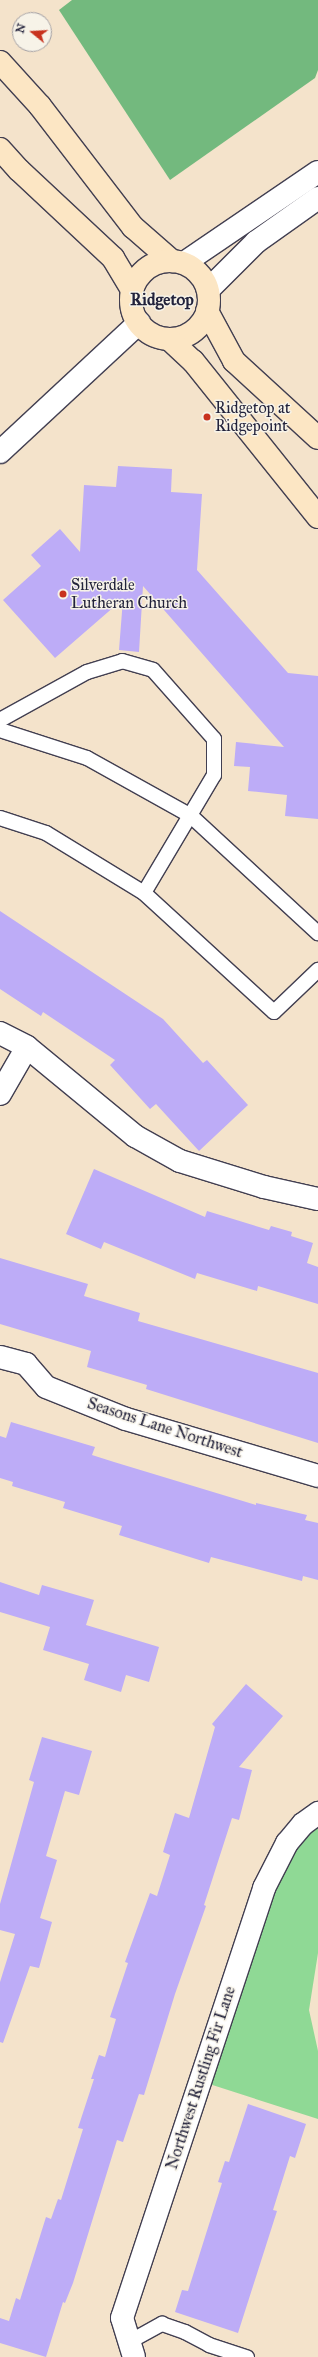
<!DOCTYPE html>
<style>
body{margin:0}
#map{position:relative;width:318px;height:2357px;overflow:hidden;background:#f4e3cb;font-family:"IM FELL Great Primer",serif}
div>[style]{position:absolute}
.green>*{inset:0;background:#8fd995}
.forest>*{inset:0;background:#73b97e}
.building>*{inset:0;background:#bdacf7}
.roads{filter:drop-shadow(1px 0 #423f51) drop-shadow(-1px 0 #423f51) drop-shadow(0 1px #423f51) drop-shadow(0 -1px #423f51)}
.lane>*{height:14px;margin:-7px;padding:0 7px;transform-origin:7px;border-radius:7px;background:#fff}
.street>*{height:22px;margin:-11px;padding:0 11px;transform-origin:11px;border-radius:11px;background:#fff}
.secondary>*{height:22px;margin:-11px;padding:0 11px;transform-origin:11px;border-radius:11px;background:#fce6c4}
.secondary>.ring{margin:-11px;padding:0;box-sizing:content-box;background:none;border:22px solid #fce6c4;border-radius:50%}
.dots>*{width:11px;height:11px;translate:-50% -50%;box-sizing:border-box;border:2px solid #f7f3e8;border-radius:50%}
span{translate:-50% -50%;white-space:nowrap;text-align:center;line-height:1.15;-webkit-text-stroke:3px #f7f3e8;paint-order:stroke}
.poi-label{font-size:16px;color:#22223b}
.left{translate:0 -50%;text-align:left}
.street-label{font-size:16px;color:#22223b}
.neighbourhood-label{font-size:17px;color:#22223b;font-weight:700}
.north{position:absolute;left:12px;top:12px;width:40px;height:40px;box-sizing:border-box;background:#f7f3e8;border:1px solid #a29fa3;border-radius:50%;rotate:288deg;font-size:11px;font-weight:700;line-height:16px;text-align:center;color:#22223b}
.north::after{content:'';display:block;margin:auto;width:14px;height:18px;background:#c8321e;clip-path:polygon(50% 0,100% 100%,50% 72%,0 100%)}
</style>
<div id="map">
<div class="green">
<div style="clip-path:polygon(318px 1813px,318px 1953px,309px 2010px,318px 2051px,318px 2119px,200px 2081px,264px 1888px)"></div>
</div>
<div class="forest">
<div style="clip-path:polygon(72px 0,318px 0,318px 70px,315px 78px,170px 180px,59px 10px)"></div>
</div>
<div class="building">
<div style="clip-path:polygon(118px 466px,172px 469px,171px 492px,202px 494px,197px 570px,288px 673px,318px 676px,318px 819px,285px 816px,287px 795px,248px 791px,250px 767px,234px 766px,236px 742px,284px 747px,143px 586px,139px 652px,119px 650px,123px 599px,55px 658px,3px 600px,41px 566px,31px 555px,60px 529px,80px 552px,84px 485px,116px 487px)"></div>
<div style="clip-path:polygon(0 911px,163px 1019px,203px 1063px,207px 1060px,248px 1105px,199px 1151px,156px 1104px,150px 1109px,110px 1065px,115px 1060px,43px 1012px,41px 1016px,0 989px)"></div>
<div style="clip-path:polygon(94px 1169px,205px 1217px,207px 1211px,269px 1230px,271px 1226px,292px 1232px,291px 1236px,313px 1243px,307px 1263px,318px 1267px,318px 1304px,258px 1286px,257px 1291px,197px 1273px,195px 1279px,104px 1242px,101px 1249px,66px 1234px)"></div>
<div style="clip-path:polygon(0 1258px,88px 1284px,84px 1296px,140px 1313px,138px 1321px,318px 1373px,318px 1443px,146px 1389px,147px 1385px,87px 1367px,91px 1351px,0 1324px)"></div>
<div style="clip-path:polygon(11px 1422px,95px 1447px,92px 1455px,114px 1462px,256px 1505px,256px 1503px,307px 1515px,305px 1520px,318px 1523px,318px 1580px,303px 1576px,302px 1581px,211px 1557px,209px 1563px,119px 1535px,122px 1526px,63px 1508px,65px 1502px,12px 1486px,13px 1482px,0 1478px,0 1436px,6px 1438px)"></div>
<div style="clip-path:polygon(0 1582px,39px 1595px,42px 1585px,94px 1600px,86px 1625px,159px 1647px,149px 1682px,126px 1675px,121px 1692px,84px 1680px,89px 1664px,43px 1650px,50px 1627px,0 1612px)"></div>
<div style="clip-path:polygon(246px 1684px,283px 1716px,239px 1767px,252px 1770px,239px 1820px,232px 1818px,204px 1905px,206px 1906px,175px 1994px,144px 2095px,139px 2094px,123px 2142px,117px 2140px,73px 2283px,65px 2303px,63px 2302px,46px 2357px,0 2343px,0 2318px,9px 2321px,16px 2298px,20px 2300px,46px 2217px,51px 2219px,58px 2199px,61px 2200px,83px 2129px,78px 2128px,94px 2079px,91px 2079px,99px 2055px,105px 2057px,116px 2019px,110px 2017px,128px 1963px,125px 1962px,150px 1893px,157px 1896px,170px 1855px,163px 1852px,175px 1813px,189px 1818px,215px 1727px,212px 1724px)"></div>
<div style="clip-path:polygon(42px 1737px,92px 1751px,79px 1795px,65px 1791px,46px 1856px,57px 1860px,40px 1918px,52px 1922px,39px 1968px,30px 1966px,3px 2043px,0 2042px,0 1982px,15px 1934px,0 1930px,0 1904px,34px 1782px,29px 1780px)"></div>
<div style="clip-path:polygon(248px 2104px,306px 2124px,295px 2158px,290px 2156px,273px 2210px,277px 2211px,238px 2333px,175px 2312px,182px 2290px,188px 2291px,222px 2183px,218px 2182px,225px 2161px,229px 2162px)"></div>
</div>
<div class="roads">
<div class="lane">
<div style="left:0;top:720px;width:99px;rotate:-28.9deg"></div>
<div style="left:87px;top:672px;width:37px;rotate:-17deg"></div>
<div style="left:122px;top:661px;width:32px;rotate:16deg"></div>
<div style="left:153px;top:670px;width:92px;rotate:48.5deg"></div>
<div style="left:214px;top:739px;width:36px;rotate:90deg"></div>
<div style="left:214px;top:775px;width:137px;rotate:120.7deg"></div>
<div style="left:0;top:730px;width:91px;rotate:17.8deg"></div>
<div style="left:87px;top:758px;width:119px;rotate:29.1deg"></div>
<div style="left:191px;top:816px;width:173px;rotate:42.7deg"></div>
<div style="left:0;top:818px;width:48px;rotate:18.1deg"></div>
<div style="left:46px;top:833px;width:115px;rotate:31.5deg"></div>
<div style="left:144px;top:893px;width:176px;rotate:42.5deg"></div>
<div style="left:274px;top:1012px;width:61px;rotate:-43.7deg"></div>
<div style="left:129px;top:2342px;width:38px;rotate:-29deg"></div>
<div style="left:162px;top:2324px;width:24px;rotate:19deg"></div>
<div style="left:185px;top:2332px;width:27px;rotate:28deg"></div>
<div style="left:209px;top:2345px;width:40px;rotate:18deg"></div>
</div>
<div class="street">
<div style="left:184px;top:263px;width:162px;rotate:-34.2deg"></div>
<div style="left:208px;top:290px;width:68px;rotate:-45deg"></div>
<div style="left:256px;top:242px;width:76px;rotate:-35.4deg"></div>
<div style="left:0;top:452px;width:190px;rotate:-42.9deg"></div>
<div style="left:0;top:1033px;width:30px;rotate:27deg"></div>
<div style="left:27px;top:1047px;width:140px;rotate:39.5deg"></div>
<div style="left:135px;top:1136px;width:51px;rotate:29.1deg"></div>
<div style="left:180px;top:1161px;width:88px;rotate:17.2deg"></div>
<div style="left:264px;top:1187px;width:55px;rotate:12.5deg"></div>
<div style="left:0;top:1094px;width:54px;rotate:-60.1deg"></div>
<div style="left:0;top:1357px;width:27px;rotate:15deg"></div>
<div style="left:26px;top:1364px;width:30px;rotate:49deg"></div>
<div style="left:46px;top:1387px;width:86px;rotate:21.8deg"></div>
<div style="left:126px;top:1419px;width:200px;rotate:16.5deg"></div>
<div style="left:134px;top:2357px;width:41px;rotate:-107.1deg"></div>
<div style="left:122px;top:2318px;width:453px;rotate:-71.7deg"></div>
<div style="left:264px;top:1888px;width:51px;rotate:-62.9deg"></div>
<div style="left:287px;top:1843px;width:25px;rotate:-50deg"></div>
<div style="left:303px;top:1824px;width:19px;rotate:-36deg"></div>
</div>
<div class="secondary">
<div style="left:0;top:62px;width:59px;rotate:47.7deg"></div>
<div style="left:40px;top:106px;width:153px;rotate:52.5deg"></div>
<div style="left:133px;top:227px;width:52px;rotate:41.1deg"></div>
<div style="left:0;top:149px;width:28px;rotate:48deg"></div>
<div style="left:19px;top:170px;width:129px;rotate:43.1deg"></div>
<div style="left:113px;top:258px;width:37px;rotate:59deg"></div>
<div class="ring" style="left:131px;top:261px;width:56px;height:56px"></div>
<div style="left:207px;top:311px;width:57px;rotate:61.6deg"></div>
<div style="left:234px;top:361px;width:114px;rotate:42.5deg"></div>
<div style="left:169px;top:339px;width:33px;rotate:43deg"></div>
<div style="left:193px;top:361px;width:200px;rotate:51.3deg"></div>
</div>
</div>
<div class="dots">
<div style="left:207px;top:417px;background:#c8321e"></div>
<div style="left:63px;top:594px;background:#c8321e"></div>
</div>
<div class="poi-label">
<span class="left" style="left:215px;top:417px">Ridgetop at<br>Ridgepoint</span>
<span class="left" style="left:71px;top:594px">Silverdale<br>Lutheran Church</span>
</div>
<div class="street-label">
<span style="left:165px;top:1428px;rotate:18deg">Seasons Lane Northwest</span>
<span style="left:201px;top:2078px;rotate:-72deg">Northwest Rustling Fir Lane</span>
</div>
<div class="neighbourhood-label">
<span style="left:162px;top:300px">Ridgetop</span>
</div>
<div class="north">N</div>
</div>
